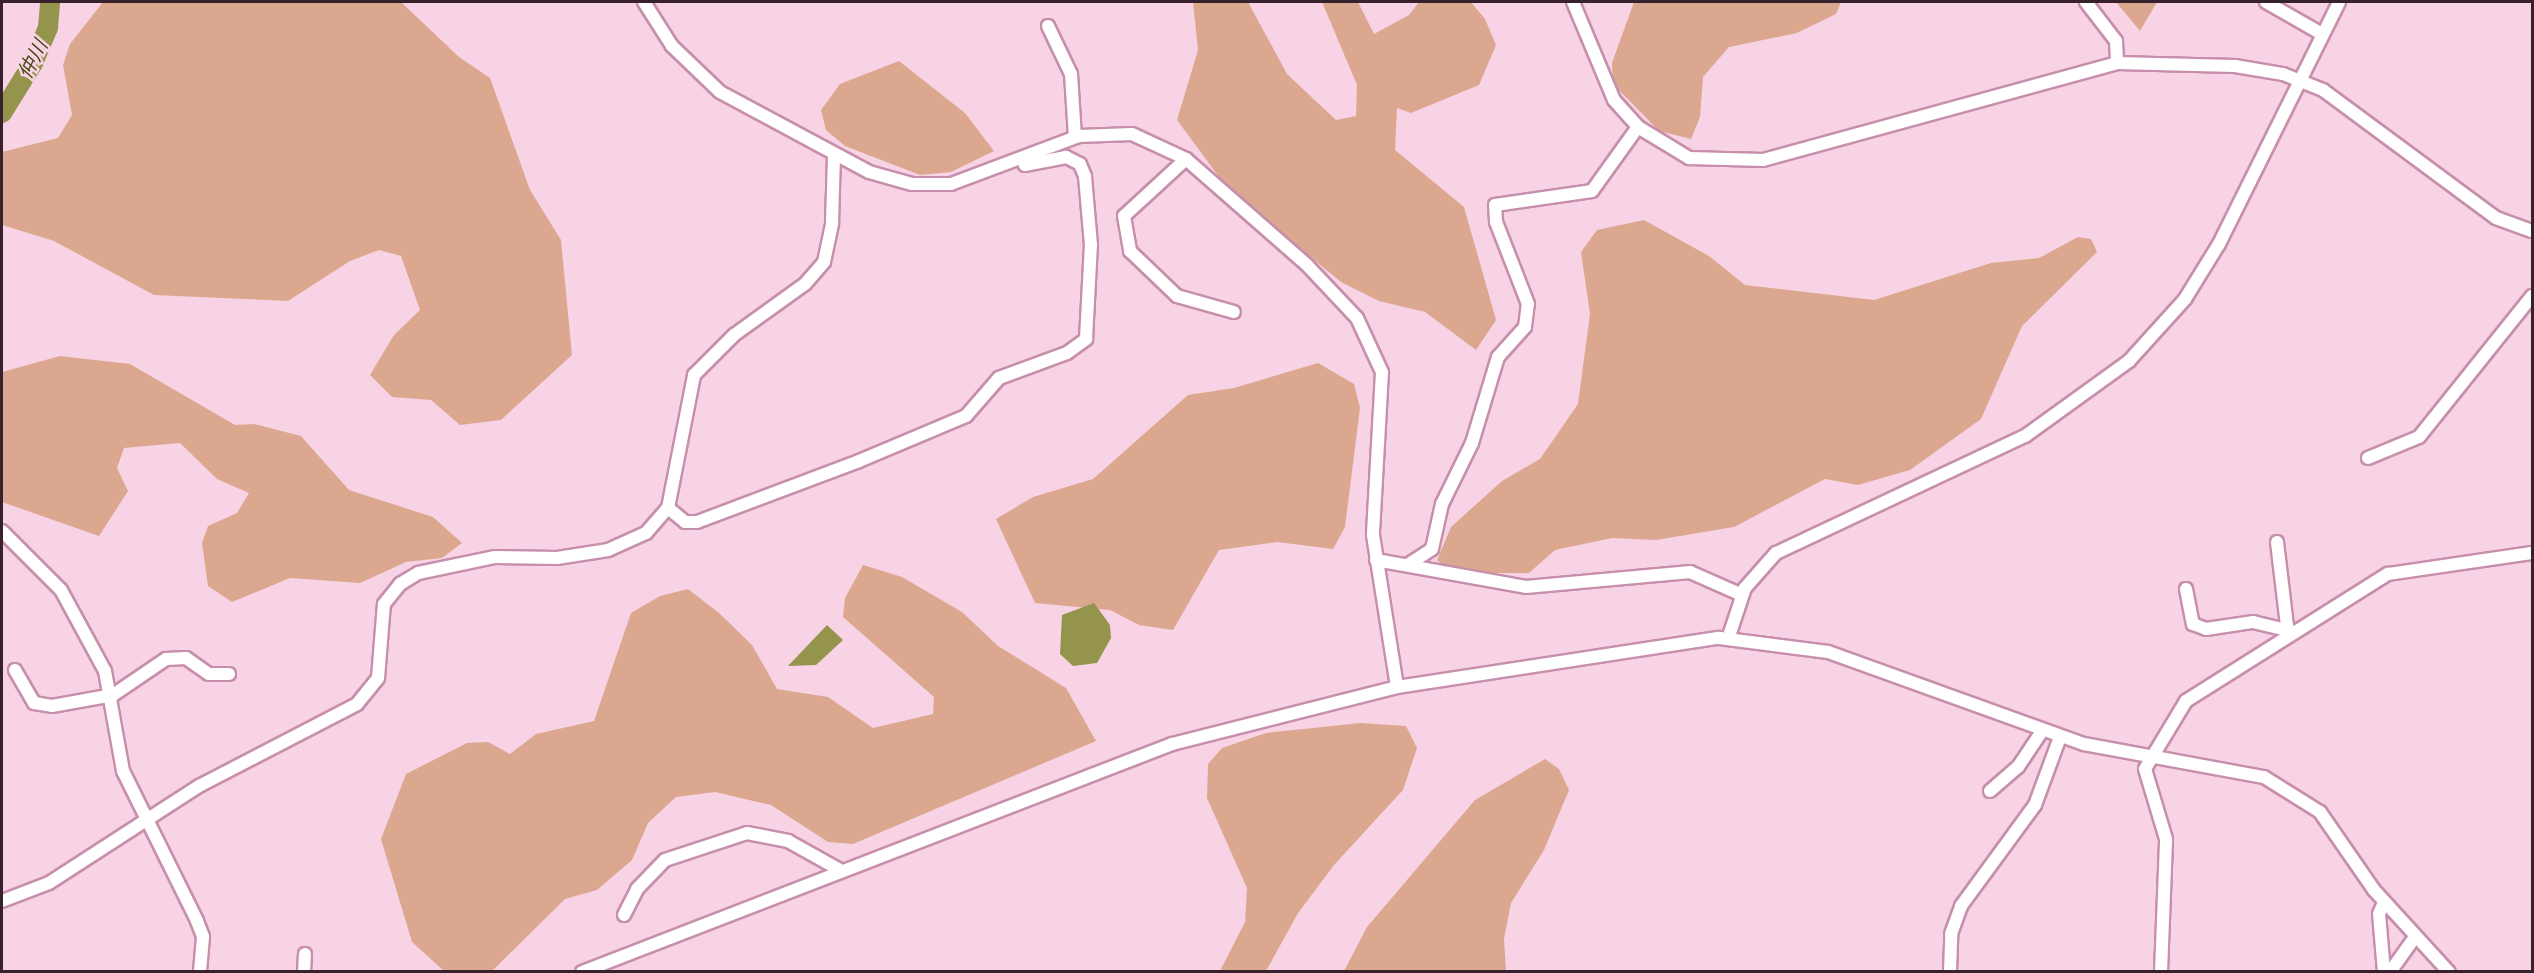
<!DOCTYPE html>
<meta charset="utf-8">
<style>
body{margin:0}
#map{position:relative;width:2534px;height:973px;overflow:hidden;background:#f8d3e5;font-family:"Titillium Web","Noto Sans JP",sans-serif}
div>[style]{position:absolute}
.green>*{inset:0;background:#dba88f}
.water>*{inset:0;background:#95944c}
.river>*{height:20px;margin:-10px;padding:0 10px;transform-origin:10px;border-radius:10px;background:#95944c}
.roads{filter:drop-shadow(2px 0 #c78fac) drop-shadow(-2px 0 #c78fac) drop-shadow(0 2px #c78fac) drop-shadow(0 -2px #c78fac)}
.minor>*{height:12px;margin:-6px;padding:0 6px;transform-origin:6px;border-radius:6px;background:#fff}
span{translate:-50% -50%;white-space:nowrap;text-align:center;line-height:1.15;-webkit-text-stroke:5px #f8d3e5;paint-order:stroke}
.water-label{font-size:20px;color:#4b4912;font-style:italic}
.frame{position:absolute;inset:0;border:3px solid #37212d;pointer-events:none}
</style>
<div id="map">
<div class="green">
<div style="clip-path:polygon(103px 2px,401px 2px,459px 57px,490px 78px,530px 190px,561px 240px,572px 355px,501px 420px,460px 425px,431px 400px,392px 397px,370px 375px,394px 335px,420px 310px,401px 256px,379px 250px,350px 261px,288px 301px,154px 295px,54px 241px,2px 225px,2px 152px,58px 138px,72px 115px,63px 65px,70px 44px)"></div>
<div style="clip-path:polygon(1193px 2px,1248px 2px,1287px 74px,1336px 120px,1356px 116px,1357px 85px,1322px 2px,1358px 2px,1374px 34px,1409px 15px,1419px 2px,1471px 2px,1485px 19px,1496px 45px,1479px 85px,1411px 113px,1397px 108px,1395px 150px,1464px 207px,1496px 320px,1476px 350px,1425px 312px,1379px 301px,1341px 282px,1228px 189px,1177px 120px,1198px 50px)"></div>
<div style="clip-path:polygon(1634px 2px,1841px 2px,1836px 14px,1797px 33px,1729px 47px,1703px 77px,1700px 117px,1691px 139px,1659px 131px,1613px 84px,1612px 63px)"></div>
<div style="clip-path:polygon(2116px 2px,2157px 2px,2140px 31px)"></div>
<div style="clip-path:polygon(899px 61px,965px 113px,994px 151px,951px 172px,920px 175px,845px 146px,826px 130px,821px 110px,840px 84px)"></div>
<div style="clip-path:polygon(1644px 220px,1709px 256px,1745px 285px,1874px 300px,1991px 263px,2039px 258px,2078px 237px,2091px 239px,2097px 252px,2022px 326px,1981px 419px,1910px 470px,1858px 485px,1825px 479px,1734px 527px,1656px 540px,1612px 538px,1555px 550px,1529px 573px,1452px 573px,1437px 560px,1451px 527px,1502px 481px,1540px 459px,1578px 404px,1590px 314px,1581px 252px,1597px 230px)"></div>
<div style="clip-path:polygon(60px 356px,130px 364px,235px 425px,254px 424px,301px 436px,349px 490px,433px 517px,462px 543px,442px 558px,406px 562px,360px 583px,290px 578px,232px 602px,208px 586px,202px 543px,208px 526px,237px 513px,249px 493px,217px 479px,180px 443px,124px 448px,117px 468px,128px 491px,99px 536px,2px 502px,2px 372px)"></div>
<div style="clip-path:polygon(1318px 363px,1354px 384px,1360px 408px,1345px 527px,1333px 549px,1277px 542px,1219px 550px,1173px 630px,1139px 625px,1110px 610px,1035px 603px,996px 519px,1033px 497px,1093px 479px,1188px 395px,1234px 388px)"></div>
<div style="clip-path:polygon(863px 565px,902px 577px,962px 612px,998px 646px,1066px 688px,1096px 741px,853px 844px,828px 842px,771px 805px,715px 792px,676px 797px,648px 823px,632px 860px,597px 890px,565px 899px,492px 971px,444px 971px,412px 942px,381px 839px,406px 774px,467px 743px,488px 742px,510px 754px,536px 734px,594px 721px,631px 613px,660px 596px,688px 589px,719px 613px,752px 645px,777px 689px,828px 697px,873px 728px,933px 714px,934px 697px,843px 617px,845px 598px)"></div>
<div style="clip-path:polygon(1360px 723px,1406px 726px,1417px 748px,1403px 790px,1334px 865px,1298px 913px,1266px 971px,1220px 971px,1245px 922px,1247px 888px,1207px 798px,1208px 764px,1222px 748px,1266px 733px)"></div>
<div style="clip-path:polygon(1545px 759px,1559px 769px,1569px 790px,1544px 850px,1511px 903px,1504px 939px,1506px 971px,1344px 971px,1367px 927px,1475px 800px)"></div>
</div>
<div class="water">
<div style="clip-path:polygon(1094px 603px,1110px 625px,1111px 638px,1097px 663px,1073px 666px,1060px 654px,1062px 615px)"></div>
<div style="clip-path:polygon(827px 625px,843px 640px,816px 665px,788px 666px)"></div>
</div>
<div class="river">
<div style="left:2px;top:113px;width:59px;rotate:-58.2deg"></div>
<div style="left:33px;top:63px;width:39px;rotate:-67deg"></div>
<div style="left:48px;top:27px;width:25px;rotate:-85deg"></div>
</div>
<div class="roads">
<div class="minor">
<div style="left:644px;top:2px;width:52px;rotate:57.5deg"></div>
<div style="left:672px;top:46px;width:66px;rotate:43.8deg"></div>
<div style="left:720px;top:92px;width:169px;rotate:28.2deg"></div>
<div style="left:869px;top:172px;width:45px;rotate:15.6deg"></div>
<div style="left:912px;top:184px;width:39px"></div>
<div style="left:951px;top:184px;width:137px;rotate:-20.6deg"></div>
<div style="left:1079px;top:136px;width:53px;rotate:-2.2deg"></div>
<div style="left:1132px;top:134px;width:60px;rotate:24.8deg"></div>
<div style="left:1186px;top:159px;width:159px;rotate:41.2deg"></div>
<div style="left:1306px;top:264px;width:74px;rotate:46.6deg"></div>
<div style="left:1357px;top:318px;width:60px;rotate:65.2deg"></div>
<div style="left:1382px;top:372px;width:163px;rotate:93.2deg"></div>
<div style="left:1373px;top:535px;width:154px;rotate:81deg"></div>
<div style="left:1573px;top:2px;width:106px;rotate:67.3deg"></div>
<div style="left:1614px;top:100px;width:36px;rotate:48deg"></div>
<div style="left:1638px;top:127px;width:60px;rotate:31.3deg"></div>
<div style="left:1689px;top:158px;width:74px;rotate:1.5deg"></div>
<div style="left:1763px;top:160px;width:367px;rotate:-15.3deg"></div>
<div style="left:2117px;top:63px;width:118px;rotate:1.5deg"></div>
<div style="left:2235px;top:66px;width:49px;rotate:9.5deg"></div>
<div style="left:2283px;top:74px;width:43px;rotate:21.8deg"></div>
<div style="left:2323px;top:90px;width:215px;rotate:36.5deg"></div>
<div style="left:2496px;top:218px;width:38px;rotate:20deg"></div>
<div style="left:2086px;top:2px;width:49px;rotate:52.4deg"></div>
<div style="left:2116px;top:41px;width:22px;rotate:87deg"></div>
<div style="left:2266px;top:2px;width:64px;rotate:29.7deg"></div>
<div style="left:1048px;top:26px;width:53px;rotate:64.4deg"></div>
<div style="left:1071px;top:74px;width:63px;rotate:86.4deg"></div>
<div style="left:1186px;top:159px;width:84px;rotate:137.4deg"></div>
<div style="left:1124px;top:216px;width:36px;rotate:80deg"></div>
<div style="left:1130px;top:251px;width:65px;rotate:43.8deg"></div>
<div style="left:1177px;top:296px;width:59px;rotate:15.7deg"></div>
<div style="left:2368px;top:458px;width:55px;rotate:-22.4deg"></div>
<div style="left:2419px;top:437px;width:181px;rotate:-51.3deg"></div>
<div style="left:668px;top:508px;width:22px;rotate:39deg"></div>
<div style="left:685px;top:522px;width:12px"></div>
<div style="left:697px;top:522px;width:173px;rotate:-20.6deg"></div>
<div style="left:859px;top:461px;width:116px;rotate:-22.8deg"></div>
<div style="left:966px;top:416px;width:50px;rotate:-49deg"></div>
<div style="left:999px;top:378px;width:72px;rotate:-20.2deg"></div>
<div style="left:1067px;top:353px;width:24px;rotate:-36deg"></div>
<div style="left:1086px;top:339px;width:94px;rotate:-87deg"></div>
<div style="left:1091px;top:245px;width:69px;rotate:-95deg"></div>
<div style="left:1085px;top:176px;width:13px;rotate:-113deg"></div>
<div style="left:1080px;top:164px;width:16px;rotate:-153deg"></div>
<div style="left:1066px;top:157px;width:42px;rotate:169deg"></div>
<div style="left:2px;top:531px;width:83px;rotate:45deg"></div>
<div style="left:61px;top:590px;width:92px;rotate:61.5deg"></div>
<div style="left:105px;top:671px;width:102px;rotate:79.8deg"></div>
<div style="left:123px;top:771px;width:167px;rotate:63.7deg"></div>
<div style="left:197px;top:921px;width:17px;rotate:69deg"></div>
<div style="left:203px;top:937px;width:35px;rotate:95deg"></div>
<div style="left:2277px;top:542px;width:85px;rotate:83.2deg"></div>
<div style="left:1376px;top:560px;width:152px;rotate:10.2deg"></div>
<div style="left:1526px;top:587px;width:165px;rotate:-5.2deg"></div>
<div style="left:1690px;top:572px;width:57px;rotate:23.9deg"></div>
<div style="left:1409px;top:564px;width:27px;rotate:-33deg"></div>
<div style="left:1432px;top:549px;width:46px;rotate:-77.5deg"></div>
<div style="left:1442px;top:504px;width:68px;rotate:-63.8deg"></div>
<div style="left:1472px;top:443px;width:90px;rotate:-73.2deg"></div>
<div style="left:1498px;top:357px;width:40px;rotate:-48deg"></div>
<div style="left:1525px;top:327px;width:23px;rotate:-83deg"></div>
<div style="left:1528px;top:304px;width:88px;rotate:-111.3deg"></div>
<div style="left:1496px;top:222px;width:17px;rotate:-93deg"></div>
<div style="left:1495px;top:205px;width:98px;rotate:-8.2deg"></div>
<div style="left:1592px;top:191px;width:79px;rotate:-54.3deg"></div>
<div style="left:2186px;top:589px;width:36px;rotate:79deg"></div>
<div style="left:2193px;top:624px;width:14px;rotate:21deg"></div>
<div style="left:2206px;top:629px;width:48px;rotate:-8.5deg"></div>
<div style="left:2253px;top:622px;width:43px;rotate:13.4deg"></div>
<div style="left:1728px;top:639px;width:54px;rotate:-71.6deg"></div>
<div style="left:1745px;top:588px;width:47px;rotate:-48.5deg"></div>
<div style="left:1776px;top:553px;width:275px;rotate:-25.2deg"></div>
<div style="left:2025px;top:436px;width:128px;rotate:-35.8deg"></div>
<div style="left:2129px;top:361px;width:84px;rotate:-47.9deg"></div>
<div style="left:2185px;top:299px;width:65px;rotate:-58.3deg"></div>
<div style="left:2219px;top:244px;width:270px;rotate:-63.6deg"></div>
<div style="left:15px;top:670px;width:38px;rotate:60deg"></div>
<div style="left:34px;top:703px;width:18px;rotate:9deg"></div>
<div style="left:52px;top:706px;width:62px;rotate:-10.2deg"></div>
<div style="left:113px;top:695px;width:64px;rotate:-34.2deg"></div>
<div style="left:166px;top:659px;width:20px;rotate:-3deg"></div>
<div style="left:186px;top:658px;width:28px;rotate:35deg"></div>
<div style="left:209px;top:674px;width:20px"></div>
<div style="left:1990px;top:791px;width:37px;rotate:-41deg"></div>
<div style="left:2018px;top:767px;width:43px;rotate:-56.3deg"></div>
<div style="left:2px;top:901px;width:50px;rotate:-21deg"></div>
<div style="left:49px;top:883px;width:179px;rotate:-32.9deg"></div>
<div style="left:199px;top:786px;width:178px;rotate:-27.4deg"></div>
<div style="left:357px;top:704px;width:33px;rotate:-51deg"></div>
<div style="left:378px;top:678px;width:74px;rotate:-85.4deg"></div>
<div style="left:384px;top:604px;width:26px;rotate:-51deg"></div>
<div style="left:400px;top:584px;width:21px;rotate:-31deg"></div>
<div style="left:418px;top:573px;width:79px;rotate:-11.7deg"></div>
<div style="left:495px;top:557px;width:62px;rotate:0.9deg"></div>
<div style="left:557px;top:558px;width:52px;rotate:-8.9deg"></div>
<div style="left:608px;top:550px;width:42px;rotate:-24.1deg"></div>
<div style="left:646px;top:533px;width:33px;rotate:-49deg"></div>
<div style="left:668px;top:508px;width:136px;rotate:-78.9deg"></div>
<div style="left:694px;top:375px;width:57px;rotate:-45deg"></div>
<div style="left:734px;top:335px;width:87px;rotate:-35.7deg"></div>
<div style="left:805px;top:284px;width:29px;rotate:-49deg"></div>
<div style="left:824px;top:262px;width:40px;rotate:-78deg"></div>
<div style="left:832px;top:223px;width:67px;rotate:-88.3deg"></div>
<div style="left:624px;top:915px;width:29px;rotate:-63deg"></div>
<div style="left:637px;top:889px;width:40px;rotate:-46deg"></div>
<div style="left:665px;top:860px;width:86px;rotate:-18.2deg"></div>
<div style="left:747px;top:833px;width:42px;rotate:11deg"></div>
<div style="left:788px;top:841px;width:60px;rotate:29.1deg"></div>
<div style="left:304px;top:972px;width:18px;rotate:-87deg"></div>
<div style="left:582px;top:972px;width:633px;rotate:-21.13deg"></div>
<div style="left:1172px;top:744px;width:232px;rotate:-14.2deg"></div>
<div style="left:1397px;top:687px;width:326px;rotate:-8.7deg"></div>
<div style="left:1719px;top:638px;width:110px;rotate:7.3deg"></div>
<div style="left:1828px;top:652px;width:272px;rotate:19.8deg"></div>
<div style="left:2084px;top:744px;width:183px;rotate:10.4deg"></div>
<div style="left:2264px;top:777px;width:66px;rotate:32deg"></div>
<div style="left:2320px;top:812px;width:95px;rotate:55.3deg"></div>
<div style="left:2374px;top:890px;width:111px;rotate:47.6deg"></div>
<div style="left:1950px;top:972px;width:38px;rotate:-88deg"></div>
<div style="left:1951px;top:934px;width:30px;rotate:-70deg"></div>
<div style="left:1961px;top:906px;width:125px;rotate:-53.8deg"></div>
<div style="left:2035px;top:805px;width:72px;rotate:-69.8deg"></div>
<div style="left:2161px;top:972px;width:133px;rotate:-87.8deg"></div>
<div style="left:2166px;top:839px;width:73px;rotate:-106.7deg"></div>
<div style="left:2145px;top:769px;width:79px;rotate:-58.9deg"></div>
<div style="left:2186px;top:701px;width:239px;rotate:-32.2deg"></div>
<div style="left:2388px;top:574px;width:146px;rotate:-8.3deg"></div>
<div style="left:2384px;top:972px;width:58px;rotate:-94.9deg"></div>
<div style="left:2379px;top:914px;width:13px;rotate:-67deg"></div>
<div style="left:2390px;top:972px;width:43px;rotate:-54.5deg"></div>
</div>
</div>
<div class="water-label">
<span style="left:32px;top:59px;rotate:-63deg">仲川</span>
</div>
<div class="frame"></div>
</div>
